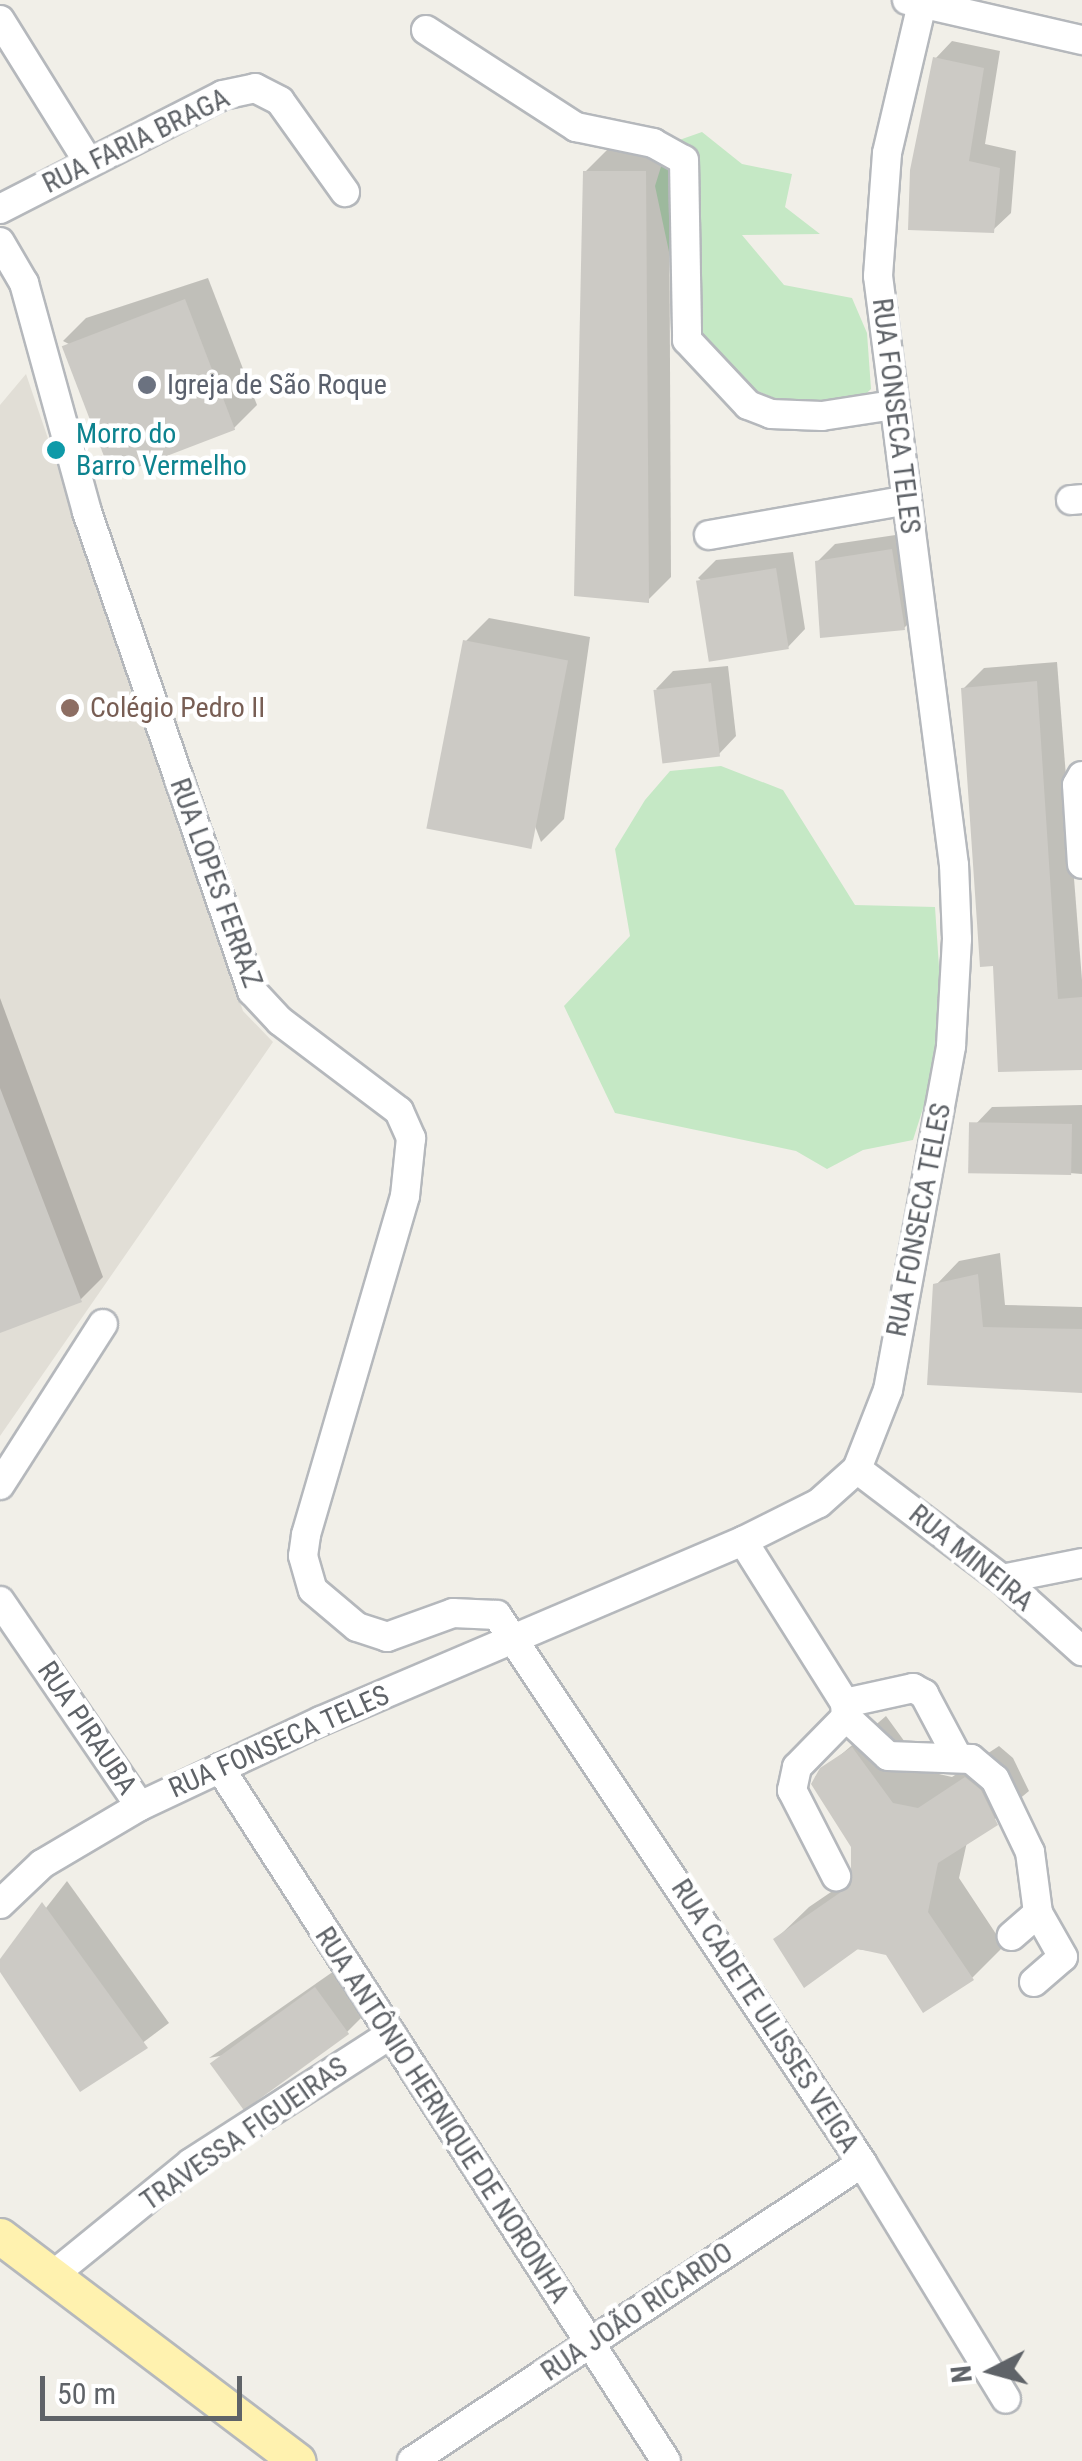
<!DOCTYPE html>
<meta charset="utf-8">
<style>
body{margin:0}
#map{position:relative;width:1082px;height:2461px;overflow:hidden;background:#f1efe8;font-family:"Roboto Condensed",sans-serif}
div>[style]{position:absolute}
.education>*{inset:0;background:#e1ded6}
.green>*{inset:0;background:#c5e8c5}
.shadow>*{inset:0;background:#0003}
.building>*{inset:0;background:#cccac5;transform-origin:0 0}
.roads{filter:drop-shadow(2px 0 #b5b8bc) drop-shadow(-2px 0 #b5b8bc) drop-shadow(0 2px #b5b8bc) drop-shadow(0 -2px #b5b8bc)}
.minor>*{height:28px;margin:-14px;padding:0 14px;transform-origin:14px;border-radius:14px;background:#fff}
.major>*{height:35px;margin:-17.5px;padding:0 17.5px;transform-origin:17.5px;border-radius:17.5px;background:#fff2af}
.dots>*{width:28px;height:28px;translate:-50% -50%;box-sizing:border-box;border:5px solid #fff;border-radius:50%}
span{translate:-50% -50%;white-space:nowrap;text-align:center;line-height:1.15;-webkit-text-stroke:9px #fff;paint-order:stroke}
.street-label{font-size:28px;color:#5f6368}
.worship-label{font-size:28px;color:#5b616d}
.left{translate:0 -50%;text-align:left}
.culture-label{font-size:28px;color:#0d838f}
.education-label{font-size:28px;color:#785e54}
.north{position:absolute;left:942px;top:2321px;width:100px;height:100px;-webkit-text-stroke:8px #fff;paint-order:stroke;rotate:264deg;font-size:28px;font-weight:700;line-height:40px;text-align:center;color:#5f6368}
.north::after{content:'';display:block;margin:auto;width:35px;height:45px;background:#5f6368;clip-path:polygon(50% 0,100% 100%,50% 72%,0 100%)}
.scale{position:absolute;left:40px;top:2376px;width:202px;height:45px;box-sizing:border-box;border:5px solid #5f6368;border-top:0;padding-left:12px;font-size:30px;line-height:35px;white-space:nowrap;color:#5f6368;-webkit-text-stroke:8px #fff;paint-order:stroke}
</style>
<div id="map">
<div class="education">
<div style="clip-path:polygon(26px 374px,243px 1011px,273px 1042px,0 1436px,0 405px)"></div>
</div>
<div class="green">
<div style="clip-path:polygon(702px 132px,742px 164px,792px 174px,785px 207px,820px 234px,742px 235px,784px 285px,852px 298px,867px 333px,871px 389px,852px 407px,795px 406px,739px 384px,705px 345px,699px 310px,672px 266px,655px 186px,668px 144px)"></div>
<div style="clip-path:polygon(721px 766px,783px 790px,855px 905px,935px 907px,944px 1042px,913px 1140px,863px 1150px,827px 1169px,796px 1151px,615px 1113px,564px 1006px,630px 936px,615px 849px,645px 800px,670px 771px)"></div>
</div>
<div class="shadow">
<div style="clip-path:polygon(952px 41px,1000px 51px,985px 144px,1016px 151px,1011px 213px,993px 230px,913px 170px,935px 59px)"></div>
<div style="clip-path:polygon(608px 149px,669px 149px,671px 577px,648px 600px,585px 172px)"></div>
<div style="clip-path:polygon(208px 278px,257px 405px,234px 428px,63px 341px,86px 318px)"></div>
<div style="clip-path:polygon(909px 533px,922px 610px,904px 628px,817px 562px,835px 544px)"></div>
<div style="clip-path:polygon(793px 552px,805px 629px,788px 647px,698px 578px,716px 560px)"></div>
<div style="clip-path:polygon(489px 618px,590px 637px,564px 819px,541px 842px,466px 641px)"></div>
<div style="clip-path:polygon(1057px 662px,1082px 980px,1082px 1068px,996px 963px,963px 689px,984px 668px)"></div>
<div style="clip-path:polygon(728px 666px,736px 736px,719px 754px,656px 689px,673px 671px)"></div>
<div style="clip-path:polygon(0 998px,103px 1277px,80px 1300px,0 1330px)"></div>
<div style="clip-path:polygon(1082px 1105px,1082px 1174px,1031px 1170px,972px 1128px,992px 1107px)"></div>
<div style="clip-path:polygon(1000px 1253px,1005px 1305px,1082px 1307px,1082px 1390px,930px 1383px,936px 1285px,959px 1261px)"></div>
<div style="clip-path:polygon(886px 1716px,926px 1771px,952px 1777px,999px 1746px,1013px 1758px,1029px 1791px,967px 1842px,959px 1878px,1004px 1946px,972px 1978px,888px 1953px,776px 1939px,809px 1907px,856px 1875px,854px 1846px,815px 1777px)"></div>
<div style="clip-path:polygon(67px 1881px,169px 2023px,81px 2089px,0 1967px)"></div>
<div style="clip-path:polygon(334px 1971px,365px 2014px,347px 2032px,209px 2058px)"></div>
</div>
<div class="building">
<div style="clip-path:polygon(933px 57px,984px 68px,969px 161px,1000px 168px,994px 233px,908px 230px,910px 170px)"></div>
<div style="clip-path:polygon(583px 171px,646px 171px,649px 603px,574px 596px)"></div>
<div style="left:185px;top:299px;width:140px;height:132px;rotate:69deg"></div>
<div style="clip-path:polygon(892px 549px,905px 630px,820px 638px,815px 561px)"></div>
<div style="left:776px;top:568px;width:82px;height:81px;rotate:81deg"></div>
<div style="left:463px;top:640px;width:107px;height:192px;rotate:11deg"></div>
<div style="clip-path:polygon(1037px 681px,1058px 999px,1082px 997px,1082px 1070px,998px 1072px,993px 966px,980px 967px,961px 688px)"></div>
<div style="left:711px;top:683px;width:74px;height:58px;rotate:83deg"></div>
<div style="clip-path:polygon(0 1088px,82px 1302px,0 1333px)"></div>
<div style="left:1072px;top:1124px;width:51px;height:103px;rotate:91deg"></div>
<div style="clip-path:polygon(978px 1274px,983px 1327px,1082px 1329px,1082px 1393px,927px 1385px,933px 1284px)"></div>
<div style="clip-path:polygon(852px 1747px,893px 1803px,918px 1808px,965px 1777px,981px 1790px,998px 1825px,938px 1863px,928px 1912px,974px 1980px,923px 2013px,886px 1955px,858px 1949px,804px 1988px,773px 1939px,851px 1885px,851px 1847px,811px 1784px,820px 1768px)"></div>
<div style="clip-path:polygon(42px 1902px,148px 2048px,80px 2092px,0 1972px,0 1959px)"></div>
<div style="left:315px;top:1987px;width:58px;height:130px;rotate:54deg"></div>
</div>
<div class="roads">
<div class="minor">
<div style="left:907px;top:0;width:180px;rotate:12.9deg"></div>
<div style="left:0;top:20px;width:165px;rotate:58.1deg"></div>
<div style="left:426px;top:30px;width:179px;rotate:32.9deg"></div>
<div style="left:576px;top:127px;width:79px;rotate:11.7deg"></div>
<div style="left:653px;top:143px;width:35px;rotate:29deg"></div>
<div style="left:684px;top:160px;width:180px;rotate:89deg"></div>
<div style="left:687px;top:340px;width:89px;rotate:46.8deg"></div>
<div style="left:748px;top:405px;width:25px;rotate:21deg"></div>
<div style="left:771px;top:414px;width:51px;rotate:2.2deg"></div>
<div style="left:822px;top:416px;width:73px;rotate:-8.7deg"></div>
<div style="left:0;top:209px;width:250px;rotate:-27.1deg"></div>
<div style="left:223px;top:95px;width:33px;rotate:-12deg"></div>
<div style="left:255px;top:88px;width:28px;rotate:27deg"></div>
<div style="left:280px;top:101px;width:112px;rotate:54.5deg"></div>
<div style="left:0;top:242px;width:48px;rotate:59.7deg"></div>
<div style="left:24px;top:283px;width:238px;rotate:74.6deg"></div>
<div style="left:87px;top:512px;width:507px;rotate:70.99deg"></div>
<div style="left:252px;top:991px;width:41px;rotate:47deg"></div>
<div style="left:280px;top:1021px;width:149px;rotate:37.1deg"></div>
<div style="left:399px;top:1111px;width:30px;rotate:66deg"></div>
<div style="left:411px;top:1138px;width:58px;rotate:95.9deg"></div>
<div style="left:405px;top:1196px;width:353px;rotate:106.3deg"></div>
<div style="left:306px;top:1535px;width:21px;rotate:98deg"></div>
<div style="left:303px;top:1556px;width:35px;rotate:74deg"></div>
<div style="left:313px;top:1590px;width:57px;rotate:40.1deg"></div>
<div style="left:357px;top:1627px;width:32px;rotate:18deg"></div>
<div style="left:387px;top:1637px;width:70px;rotate:-20deg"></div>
<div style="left:453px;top:1613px;width:44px;rotate:2.6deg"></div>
<div style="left:497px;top:1615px;width:658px;rotate:56.33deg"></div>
<div style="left:862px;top:2163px;width:276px;rotate:58.6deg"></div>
<div style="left:1071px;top:500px;width:11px;rotate:-5deg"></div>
<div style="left:709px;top:535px;width:201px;rotate:-10deg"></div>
<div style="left:1082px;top:776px;width:10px;rotate:119deg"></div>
<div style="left:1077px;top:785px;width:79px;rotate:86.4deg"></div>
<div style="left:857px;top:1469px;width:182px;rotate:37.2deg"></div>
<div style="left:1002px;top:1579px;width:108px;rotate:42deg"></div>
<div style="left:0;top:1485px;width:191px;rotate:-57.4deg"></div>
<div style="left:743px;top:1541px;width:191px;rotate:57.8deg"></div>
<div style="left:845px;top:1703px;width:14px;rotate:86deg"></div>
<div style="left:846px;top:1717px;width:70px;rotate:134.4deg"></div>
<div style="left:797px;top:1767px;width:24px;rotate:102deg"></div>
<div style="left:792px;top:1790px;width:97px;rotate:62.9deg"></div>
<div style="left:1002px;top:1579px;width:82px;rotate:-11.3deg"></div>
<div style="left:0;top:1601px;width:248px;rotate:55.7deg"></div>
<div style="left:845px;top:1703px;width:70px;rotate:-12.4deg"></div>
<div style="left:913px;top:1688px;width:13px;rotate:29deg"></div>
<div style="left:924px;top:1694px;width:72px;rotate:62deg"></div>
<div style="left:846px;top:1717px;width:57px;rotate:42.9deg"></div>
<div style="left:888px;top:1756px;width:83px;rotate:2.1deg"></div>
<div style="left:971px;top:1759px;width:31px;rotate:40deg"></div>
<div style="left:995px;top:1779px;width:81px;rotate:64.4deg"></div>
<div style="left:1030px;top:1852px;width:62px;rotate:82.5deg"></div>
<div style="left:1038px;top:1913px;width:35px;rotate:139deg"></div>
<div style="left:220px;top:1768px;width:824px;rotate:57.24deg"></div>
<div style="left:0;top:1904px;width:58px;rotate:-43.6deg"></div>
<div style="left:42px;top:1864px;width:114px;rotate:-30.6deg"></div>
<div style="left:140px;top:1806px;width:200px;rotate:-25.2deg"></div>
<div style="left:321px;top:1721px;width:459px;rotate:-23.1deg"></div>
<div style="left:743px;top:1541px;width:85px;rotate:-26.6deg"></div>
<div style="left:819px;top:1503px;width:51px;rotate:-41.8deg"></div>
<div style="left:857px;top:1469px;width:85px;rotate:-68.6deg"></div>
<div style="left:888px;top:1390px;width:350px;rotate:-79.6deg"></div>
<div style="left:951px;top:1046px;width:107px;rotate:-86.8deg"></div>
<div style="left:957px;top:939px;width:74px;rotate:-92.3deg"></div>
<div style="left:954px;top:865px;width:594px;rotate:-97.35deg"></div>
<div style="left:878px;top:276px;width:123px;rotate:-85.8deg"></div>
<div style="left:887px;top:153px;width:157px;rotate:-76.8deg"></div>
<div style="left:1034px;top:1982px;width:38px;rotate:-41deg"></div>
<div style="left:1063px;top:1957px;width:51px;rotate:-119.6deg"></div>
<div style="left:52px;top:2276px;width:179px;rotate:-39.1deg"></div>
<div style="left:191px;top:2163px;width:238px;rotate:-32.8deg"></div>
<div style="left:412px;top:2461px;width:540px;rotate:-33.51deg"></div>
</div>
<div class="major">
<div style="left:0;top:2236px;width:373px;rotate:37.1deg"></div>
</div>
</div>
<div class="dots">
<div style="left:147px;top:385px;background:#6b7280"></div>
<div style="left:56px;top:450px;background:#0f9aa8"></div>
<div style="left:70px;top:708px;background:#8d6e63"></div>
</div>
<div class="street-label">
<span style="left:136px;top:141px;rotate:-26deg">RUA FARIA BRAGA</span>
<span style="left:896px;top:416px;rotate:83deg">RUA FONSECA TELES</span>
<span style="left:216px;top:883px;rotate:70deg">RUA LOPES FERRAZ</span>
<span style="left:919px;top:1220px;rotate:-79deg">RUA FONSECA TELES</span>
<span style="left:971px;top:1558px;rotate:39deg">RUA MINEIRA</span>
<span style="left:87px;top:1728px;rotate:56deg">RUA PIRAUBA</span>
<span style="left:279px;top:1742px;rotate:-24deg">RUA FONSECA TELES</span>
<span style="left:765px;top:2016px;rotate:57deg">RUA CADETE ULISSES VEIGA</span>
<span style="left:442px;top:2115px;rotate:57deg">RUA ANTÔNIO HERNIQUE DE NORONHA</span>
<span style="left:244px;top:2134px;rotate:-35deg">TRAVESSA FIGUEIRAS</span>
<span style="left:637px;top:2312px;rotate:-34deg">RUA JOÃO RICARDO</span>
</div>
<div class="worship-label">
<span class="left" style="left:167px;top:385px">Igreja de São Roque</span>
</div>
<div class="culture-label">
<span class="left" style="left:76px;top:450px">Morro do<br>Barro Vermelho</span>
</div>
<div class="education-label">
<span class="left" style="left:90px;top:708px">Colégio Pedro II</span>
</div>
<div class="north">N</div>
<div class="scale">50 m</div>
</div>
